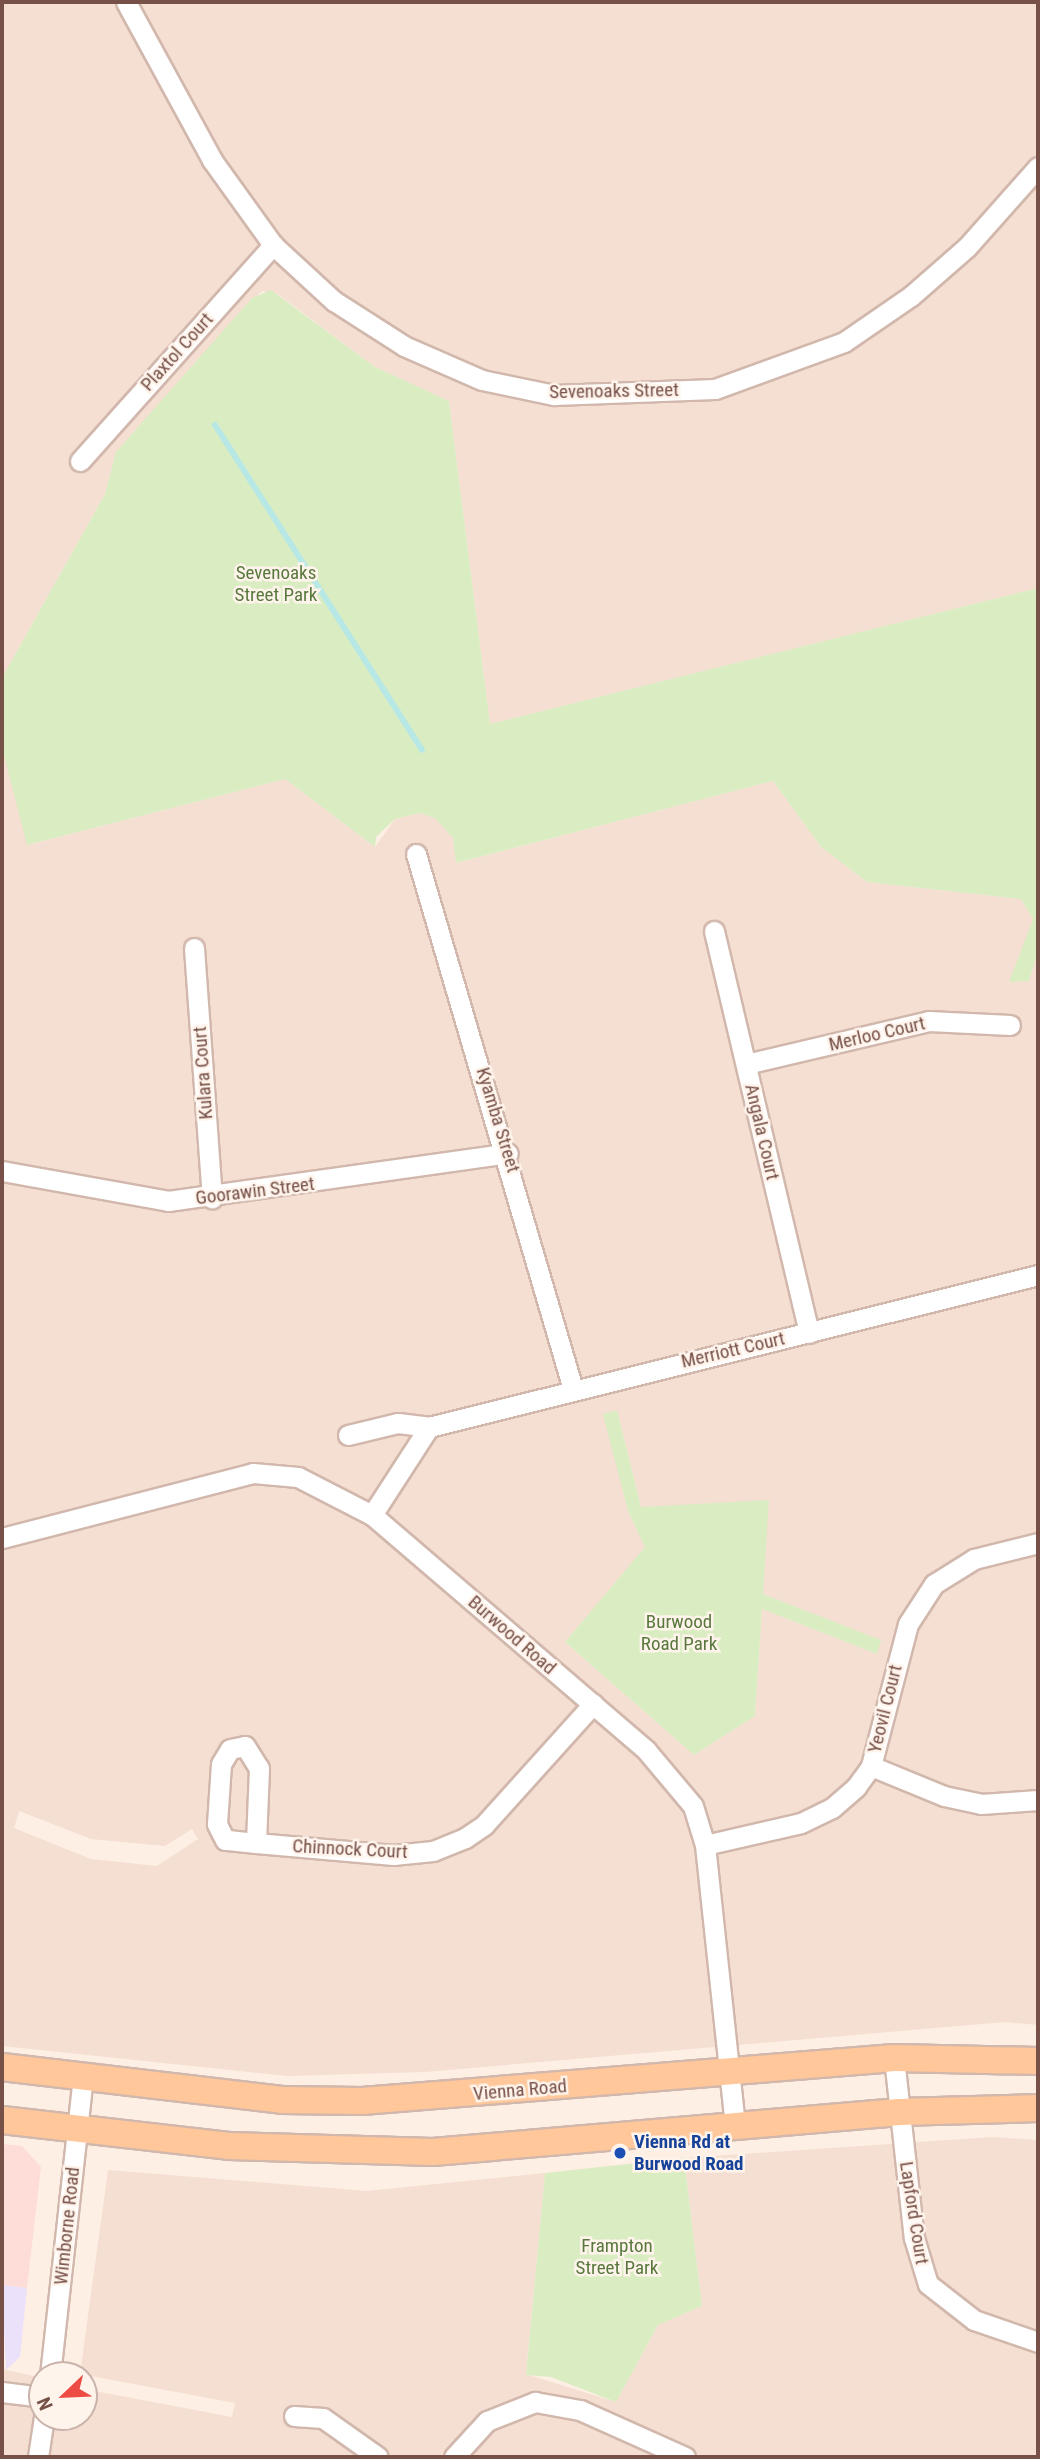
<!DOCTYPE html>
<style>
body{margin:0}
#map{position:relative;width:1040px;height:2459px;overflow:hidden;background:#fdefe4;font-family:"Roboto Condensed",sans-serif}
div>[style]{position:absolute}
.residential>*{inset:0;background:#f5dfd2}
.commercial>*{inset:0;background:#fedcd8}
.education>*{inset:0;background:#ece1fa}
.green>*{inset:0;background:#daecc2}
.stream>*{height:6px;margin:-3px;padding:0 3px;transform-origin:3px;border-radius:3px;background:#b8e8e6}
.roads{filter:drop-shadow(2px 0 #d1b7ac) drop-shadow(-2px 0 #d1b7ac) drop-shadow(0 2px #d1b7ac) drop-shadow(0 -2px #d1b7ac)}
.minor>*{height:19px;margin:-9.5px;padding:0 9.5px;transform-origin:9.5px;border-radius:9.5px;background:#fff}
.major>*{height:26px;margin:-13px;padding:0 13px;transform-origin:13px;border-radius:13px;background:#ffc79a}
.dots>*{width:19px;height:19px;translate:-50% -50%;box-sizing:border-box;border:4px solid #fff4ec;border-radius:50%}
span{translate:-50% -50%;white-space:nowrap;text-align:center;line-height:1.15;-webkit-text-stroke:5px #fff4ec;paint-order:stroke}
.street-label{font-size:19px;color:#775148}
.park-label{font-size:19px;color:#58783d}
.transit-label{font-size:19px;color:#164399;font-weight:700}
.left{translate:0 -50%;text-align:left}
.frame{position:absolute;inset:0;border:4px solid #775148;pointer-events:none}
.north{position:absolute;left:28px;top:2361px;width:70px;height:70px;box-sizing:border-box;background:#fff4ec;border:2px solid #c9b3aa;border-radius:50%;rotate:247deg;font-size:19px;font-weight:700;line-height:28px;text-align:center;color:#775148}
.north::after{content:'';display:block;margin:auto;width:24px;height:32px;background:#ed4c44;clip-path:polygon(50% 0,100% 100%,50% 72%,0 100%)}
</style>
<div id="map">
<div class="residential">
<div style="clip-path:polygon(2px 2px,1038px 2px,1038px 588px,490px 724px,449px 401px,375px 367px,279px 295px,262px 291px,116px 452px,105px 494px,2px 678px)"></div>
<div style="clip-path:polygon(evenodd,2px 747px,28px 845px,285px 779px,375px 847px,395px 819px,420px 813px,435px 818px,453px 838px,457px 863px,773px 781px,821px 847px,867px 882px,1021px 899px,1033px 919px,1029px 981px,1038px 952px,1038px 2025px,1005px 2022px,425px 2072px,287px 2076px,2px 2046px,2px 747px,617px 1411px,641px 1507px,763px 1594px,880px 1640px,877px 1654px,762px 1609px,755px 1716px,694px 1755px,565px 1642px,646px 1547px,628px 1511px,617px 1411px,2px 747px,19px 1811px,91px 1839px,165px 1846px,192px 1829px,198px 1839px,157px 1866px,91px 1859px,14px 1828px,19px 1811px)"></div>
<div style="clip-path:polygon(992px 2137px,1038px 2140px,1038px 2457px,2px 2457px,2px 2369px,42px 2378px,42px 2417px,84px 2417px,84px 2389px,232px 2417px,235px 2403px,80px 2374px,108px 2170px,367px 2191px,545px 2173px,526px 2374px,616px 2402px,658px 2325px,702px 2306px,684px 2158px)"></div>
</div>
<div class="commercial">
<div style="clip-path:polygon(2px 2144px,22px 2146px,41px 2167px,27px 2288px,2px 2285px)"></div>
</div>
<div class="education">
<div style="clip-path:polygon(2px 2285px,27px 2288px,20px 2357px,6px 2370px)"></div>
</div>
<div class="green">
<div style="clip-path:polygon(271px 290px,375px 367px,449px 401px,490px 724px,1038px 588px,1038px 951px,1029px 981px,1009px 982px,1033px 919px,1021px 899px,867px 882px,821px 847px,773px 781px,456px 863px,453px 838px,435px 818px,420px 813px,395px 819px,376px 837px,375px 847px,285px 779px,27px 845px,2px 747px,2px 678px,105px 494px,116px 452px,252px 298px)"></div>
<div style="clip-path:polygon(617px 1410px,641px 1507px,769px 1500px,763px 1594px,881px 1640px,877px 1654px,762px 1609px,755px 1716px,694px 1755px,565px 1642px,645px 1547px,628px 1511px,603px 1414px)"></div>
<div style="clip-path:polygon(684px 2158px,702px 2306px,658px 2325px,616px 2402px,551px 2377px,526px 2375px,545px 2173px)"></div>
</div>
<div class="stream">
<div style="left:215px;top:425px;width:385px;rotate:57.5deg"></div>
</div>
<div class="roads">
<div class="minor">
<div style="left:126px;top:2px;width:180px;rotate:61.4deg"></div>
<div style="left:212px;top:160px;width:105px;rotate:54.3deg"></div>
<div style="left:273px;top:245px;width:83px;rotate:42.6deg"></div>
<div style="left:334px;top:301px;width:83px;rotate:32.7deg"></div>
<div style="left:404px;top:346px;width:85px;rotate:23.6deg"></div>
<div style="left:482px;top:380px;width:74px;rotate:11.8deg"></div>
<div style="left:554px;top:395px;width:161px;rotate:-2.1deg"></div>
<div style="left:715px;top:389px;width:137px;rotate:-20deg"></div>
<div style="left:844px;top:342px;width:81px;rotate:-34.5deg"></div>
<div style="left:911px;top:296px;width:74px;rotate:-41.2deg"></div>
<div style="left:967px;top:247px;width:107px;rotate:-48.4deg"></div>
<div style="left:80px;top:461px;width:290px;rotate:-48.2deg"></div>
<div style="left:416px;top:854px;width:558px;rotate:73.65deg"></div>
<div style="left:714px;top:931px;width:413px;rotate:76.7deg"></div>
<div style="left:194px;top:948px;width:251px;rotate:85.9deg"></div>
<div style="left:746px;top:1064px;width:188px;rotate:-13.2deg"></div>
<div style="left:929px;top:1021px;width:81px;rotate:2.8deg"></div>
<div style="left:2px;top:1171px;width:169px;rotate:10.2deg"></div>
<div style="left:168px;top:1201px;width:343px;rotate:-8deg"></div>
<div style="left:348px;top:1435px;width:51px;rotate:-13.5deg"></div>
<div style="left:398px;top:1423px;width:31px;rotate:7deg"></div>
<div style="left:372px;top:1515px;width:105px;rotate:-57.1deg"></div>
<div style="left:429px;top:1427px;width:628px;rotate:-14.01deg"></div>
<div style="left:2px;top:1538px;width:259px;rotate:-14.5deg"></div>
<div style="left:253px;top:1473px;width:45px;rotate:5.1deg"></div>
<div style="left:298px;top:1477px;width:83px;rotate:27.2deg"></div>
<div style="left:372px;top:1515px;width:361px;rotate:40.6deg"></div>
<div style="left:646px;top:1750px;width:73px;rotate:50deg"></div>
<div style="left:693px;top:1806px;width:41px;rotate:72.9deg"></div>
<div style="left:705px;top:1845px;width:283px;rotate:83.9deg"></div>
<div style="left:245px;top:1746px;width:26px;rotate:58deg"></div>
<div style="left:259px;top:1768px;width:75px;rotate:92.3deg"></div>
<div style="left:256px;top:1843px;width:31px;rotate:-174deg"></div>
<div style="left:225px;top:1840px;width:18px;rotate:-117deg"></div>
<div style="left:217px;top:1824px;width:60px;rotate:-86.2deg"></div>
<div style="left:221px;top:1764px;width:17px;rotate:-59deg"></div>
<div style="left:230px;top:1749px;width:15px;rotate:-11deg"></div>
<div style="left:871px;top:1766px;width:79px;rotate:22.3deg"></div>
<div style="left:944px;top:1796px;width:38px;rotate:12deg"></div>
<div style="left:981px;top:1804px;width:57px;rotate:-4deg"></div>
<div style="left:256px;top:1843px;width:138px;rotate:5deg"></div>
<div style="left:393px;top:1855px;width:40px;rotate:-5.7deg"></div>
<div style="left:433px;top:1851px;width:35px;rotate:-22deg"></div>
<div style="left:465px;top:1838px;width:23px;rotate:-34deg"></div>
<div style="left:484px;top:1825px;width:163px;rotate:-48deg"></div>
<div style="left:705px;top:1845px;width:98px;rotate:-12.9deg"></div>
<div style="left:801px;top:1823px;width:34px;rotate:-26deg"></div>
<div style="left:832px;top:1808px;width:32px;rotate:-41deg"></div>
<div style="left:856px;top:1787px;width:26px;rotate:-54deg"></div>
<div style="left:871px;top:1766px;width:147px;rotate:-75.4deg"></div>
<div style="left:908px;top:1624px;width:48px;rotate:-57deg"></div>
<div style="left:934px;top:1584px;width:47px;rotate:-32deg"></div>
<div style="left:974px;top:1559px;width:66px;rotate:-14deg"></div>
<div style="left:894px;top:2058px;width:181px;rotate:83.7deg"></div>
<div style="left:914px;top:2238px;width:48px;rotate:73.1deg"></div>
<div style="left:928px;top:2284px;width:58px;rotate:38deg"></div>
<div style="left:974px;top:2320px;width:68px;rotate:19deg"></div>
<div style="left:50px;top:2375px;width:299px;rotate:-83.7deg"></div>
<div style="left:2px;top:2392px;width:40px;rotate:7.1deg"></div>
<div style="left:294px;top:2416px;width:29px;rotate:4deg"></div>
<div style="left:323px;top:2418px;width:67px;rotate:35.3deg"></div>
<div style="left:38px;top:2457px;width:40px;rotate:-81.5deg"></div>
<div style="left:454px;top:2457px;width:49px;rotate:-47.5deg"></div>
<div style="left:487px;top:2421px;width:52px;rotate:-21.6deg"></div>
<div style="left:535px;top:2402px;width:46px;rotate:10.1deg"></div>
<div style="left:580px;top:2410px;width:115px;rotate:24.1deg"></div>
</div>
<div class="major">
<div style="left:2px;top:2067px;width:282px;rotate:6.7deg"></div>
<div style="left:282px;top:2100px;width:80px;rotate:0.7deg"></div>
<div style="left:362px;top:2101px;width:534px;rotate:-4.62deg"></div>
<div style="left:894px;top:2058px;width:144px;rotate:1.2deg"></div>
<div style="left:2px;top:2120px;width:228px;rotate:6.5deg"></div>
<div style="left:229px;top:2146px;width:204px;rotate:1.7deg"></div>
<div style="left:433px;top:2152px;width:468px;rotate:-4.9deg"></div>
<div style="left:899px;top:2112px;width:139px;rotate:-1.6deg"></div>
</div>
</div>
<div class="dots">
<div style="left:620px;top:2153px;background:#1a4fb4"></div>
</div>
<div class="street-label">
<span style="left:177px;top:352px;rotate:-48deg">Plaxtol Court</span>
<span style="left:614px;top:391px;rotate:-1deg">Sevenoaks Street</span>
<span style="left:877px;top:1034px;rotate:-13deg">Merloo Court</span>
<span style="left:203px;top:1073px;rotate:-94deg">Kulara Court</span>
<span style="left:498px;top:1120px;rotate:73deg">Kyamba Street</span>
<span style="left:762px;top:1132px;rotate:77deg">Angala Court</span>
<span style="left:255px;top:1191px;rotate:-7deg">Goorawin Street</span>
<span style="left:733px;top:1350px;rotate:-13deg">Merriott Court</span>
<span style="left:512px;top:1635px;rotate:41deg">Burwood Road</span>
<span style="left:885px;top:1709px;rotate:-76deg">Yeovil Court</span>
<span style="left:350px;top:1849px;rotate:3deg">Chinnock Court</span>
<span style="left:520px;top:2090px;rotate:-5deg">Vienna Road</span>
<span style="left:914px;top:2213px;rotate:81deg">Lapford Court</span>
<span style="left:67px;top:2226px;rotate:-84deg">Wimborne Road</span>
</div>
<div class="park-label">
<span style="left:276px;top:584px">Sevenoaks<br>Street Park</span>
<span style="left:679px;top:1633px">Burwood<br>Road Park</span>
<span style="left:617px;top:2257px">Frampton<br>Street Park</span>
</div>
<div class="transit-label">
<span class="left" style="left:634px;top:2153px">Vienna Rd at<br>Burwood Road</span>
</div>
<div class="frame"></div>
<div class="north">N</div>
</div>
